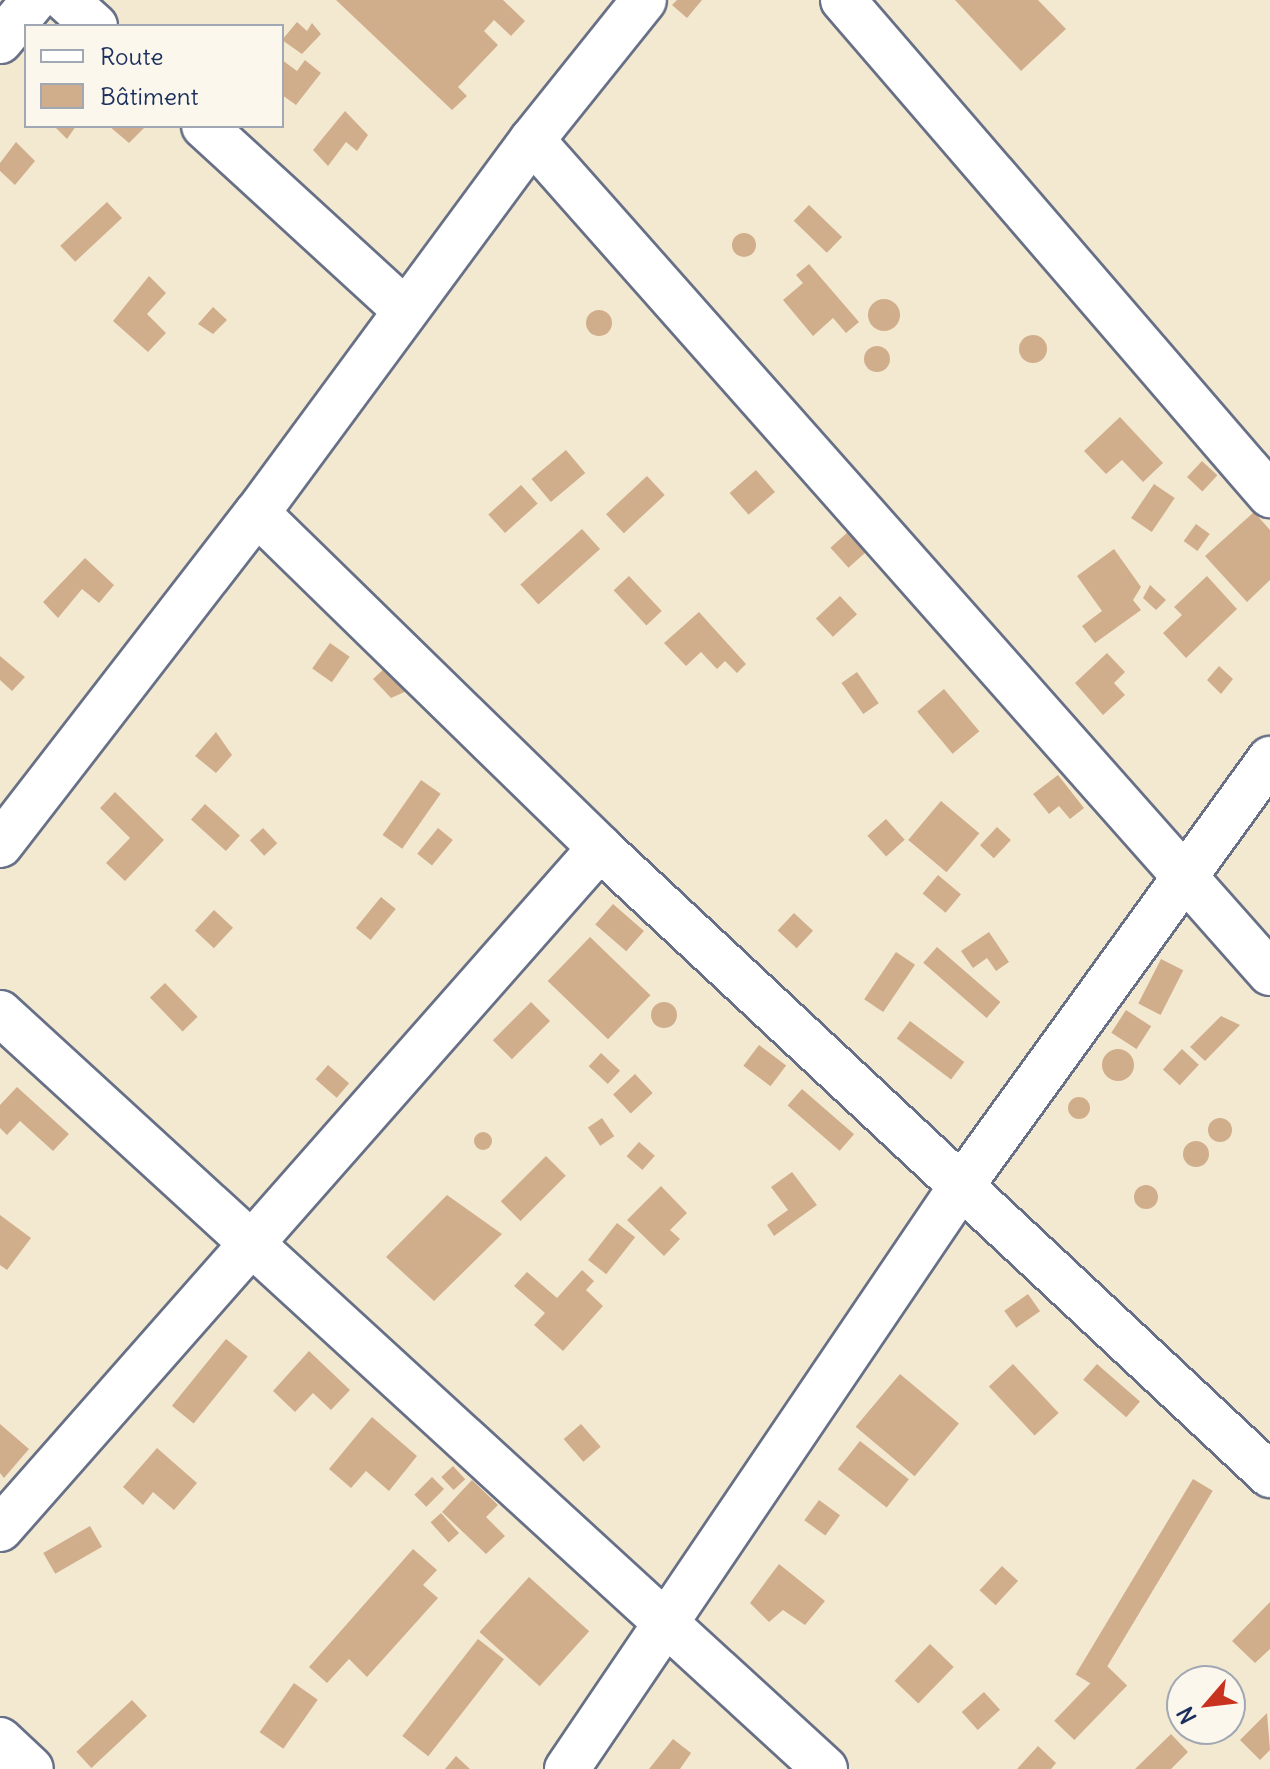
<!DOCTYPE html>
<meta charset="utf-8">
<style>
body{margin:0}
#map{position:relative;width:1270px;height:1769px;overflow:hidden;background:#f3e9d1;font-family:Delius,sans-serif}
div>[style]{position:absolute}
.building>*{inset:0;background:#d1ae8b;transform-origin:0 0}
.round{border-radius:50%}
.roads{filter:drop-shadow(2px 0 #677086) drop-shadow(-2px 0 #677086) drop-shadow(0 2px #677086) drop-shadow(0 -2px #677086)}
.minor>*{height:44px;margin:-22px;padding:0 22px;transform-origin:22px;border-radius:22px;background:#fff}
span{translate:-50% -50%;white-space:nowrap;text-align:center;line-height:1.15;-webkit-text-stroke:7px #fbf7ec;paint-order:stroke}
.legend{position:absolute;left:24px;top:24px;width:260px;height:104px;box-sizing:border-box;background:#fbf7ec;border:2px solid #a1a7b3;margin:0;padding:10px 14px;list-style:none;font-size:24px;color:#1b2f5e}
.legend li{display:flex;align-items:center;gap:16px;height:40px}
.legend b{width:40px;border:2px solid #a1a7b3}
.north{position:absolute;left:1166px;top:1665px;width:80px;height:80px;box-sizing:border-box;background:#fbf7ec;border:2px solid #a1a7b3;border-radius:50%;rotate:242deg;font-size:22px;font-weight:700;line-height:32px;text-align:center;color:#1b2f5e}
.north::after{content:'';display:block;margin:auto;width:28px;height:36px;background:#c8321e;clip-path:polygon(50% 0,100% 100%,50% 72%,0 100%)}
</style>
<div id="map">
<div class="building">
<div style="clip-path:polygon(336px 0,503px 0,525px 21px,511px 36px,494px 20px,484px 31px,498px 45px,458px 87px,467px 96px,452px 110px)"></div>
<div style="clip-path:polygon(677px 0,702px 0,687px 18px,672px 5px)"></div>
<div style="clip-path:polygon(955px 0,1038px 0,1066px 29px,1021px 71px)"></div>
<div style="clip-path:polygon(297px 22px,307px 31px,312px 23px,321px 34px,302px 54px,282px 40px)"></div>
<div style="clip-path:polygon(282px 60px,297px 71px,305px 60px,321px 73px,296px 105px,282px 95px)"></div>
<div style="clip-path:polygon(345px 111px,368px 135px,357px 151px,346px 142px,328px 166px,313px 150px)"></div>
<div style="clip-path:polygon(54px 126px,76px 126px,67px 139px)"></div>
<div style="clip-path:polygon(109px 126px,146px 126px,129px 143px)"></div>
<div style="clip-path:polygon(16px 142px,35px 161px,15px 185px,0 171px,0 163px)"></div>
<div style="left:107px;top:202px;width:22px;height:64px;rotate:47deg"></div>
<div style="left:809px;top:205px;width:46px;height:22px;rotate:44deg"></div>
<div class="round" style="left:732px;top:233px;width:24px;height:24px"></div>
<div style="clip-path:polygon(809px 264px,859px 322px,846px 333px,833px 318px,813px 336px,783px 300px,803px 283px,796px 275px)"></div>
<div style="clip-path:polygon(149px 276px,166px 293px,147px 314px,166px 333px,148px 352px,113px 321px)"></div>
<div class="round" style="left:868px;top:299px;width:32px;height:32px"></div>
<div style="clip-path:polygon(213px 307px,227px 320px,213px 334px,198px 324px)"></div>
<div class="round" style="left:586px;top:310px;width:26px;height:26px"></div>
<div class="round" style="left:1019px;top:335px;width:28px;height:28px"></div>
<div class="round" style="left:864px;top:346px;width:26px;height:26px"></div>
<div style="clip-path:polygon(1120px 417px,1163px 463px,1143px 482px,1122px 460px,1106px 474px,1084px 451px)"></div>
<div style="left:566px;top:450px;width:30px;height:45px;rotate:50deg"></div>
<div style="left:1202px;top:461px;width:21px;height:22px;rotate:43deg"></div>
<div style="left:756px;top:470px;width:29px;height:35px;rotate:49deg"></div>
<div style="left:647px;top:476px;width:26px;height:56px;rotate:47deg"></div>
<div style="left:1154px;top:484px;width:25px;height:41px;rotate:34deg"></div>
<div style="left:521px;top:485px;width:25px;height:44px;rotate:48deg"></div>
<div style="clip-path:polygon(1254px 512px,1270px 530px,1270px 580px,1247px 602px,1205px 556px)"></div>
<div style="left:1196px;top:524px;width:17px;height:21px;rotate:36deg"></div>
<div style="left:582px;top:529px;width:27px;height:83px;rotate:48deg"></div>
<div style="left:849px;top:531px;width:27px;height:25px;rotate:48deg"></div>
<div style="clip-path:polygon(1114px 549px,1141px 587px,1133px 600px,1141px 610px,1095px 643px,1082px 626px,1102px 611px,1077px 576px)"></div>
<div style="clip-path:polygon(85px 558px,114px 585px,99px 603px,82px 589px,58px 618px,43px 602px)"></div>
<div style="left:629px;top:576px;width:48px;height:21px;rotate:47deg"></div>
<div style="clip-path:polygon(1207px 576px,1237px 609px,1186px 658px,1163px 633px,1182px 615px,1174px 607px)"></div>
<div style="clip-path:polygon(1150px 585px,1166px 600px,1156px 610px,1143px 598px)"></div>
<div style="left:840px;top:596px;width:25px;height:33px;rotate:47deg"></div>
<div style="clip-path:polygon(699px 612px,746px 664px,737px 673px,725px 661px,717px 669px,701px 652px,686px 666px,664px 643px)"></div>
<div style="left:330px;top:643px;width:24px;height:31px;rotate:35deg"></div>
<div style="clip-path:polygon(1107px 653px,1125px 672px,1114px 683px,1125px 695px,1103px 715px,1075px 683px)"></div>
<div style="clip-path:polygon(0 656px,25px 677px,12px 691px,0 680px)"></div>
<div style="clip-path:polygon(1219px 666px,1233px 679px,1221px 694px,1207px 680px)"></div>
<div style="clip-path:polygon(386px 667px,409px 690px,391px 698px,373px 679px)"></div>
<div style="left:857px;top:672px;width:38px;height:19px;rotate:55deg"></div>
<div style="left:944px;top:689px;width:55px;height:35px;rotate:50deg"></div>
<div style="clip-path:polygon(216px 732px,232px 755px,216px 773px,195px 756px)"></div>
<div style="clip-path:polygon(1058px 775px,1084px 808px,1070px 819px,1059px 806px,1049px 814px,1033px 794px)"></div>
<div style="left:421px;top:780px;width:24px;height:67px;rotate:35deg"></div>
<div style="clip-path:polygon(115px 792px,164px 840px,125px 881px,106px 863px,130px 838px,100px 808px)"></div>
<div style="left:941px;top:801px;width:50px;height:51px;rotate:40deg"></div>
<div style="left:205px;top:804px;width:47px;height:21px;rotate:42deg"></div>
<div style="left:886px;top:819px;width:28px;height:25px;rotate:48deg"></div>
<div style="left:997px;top:827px;width:19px;height:25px;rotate:43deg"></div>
<div style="left:263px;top:828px;width:21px;height:18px;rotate:47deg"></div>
<div style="left:438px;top:828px;width:19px;height:33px;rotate:39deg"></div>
<div style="left:938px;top:875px;width:30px;height:24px;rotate:40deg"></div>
<div style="left:381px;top:897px;width:19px;height:40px;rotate:39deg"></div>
<div style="left:613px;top:904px;width:41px;height:27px;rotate:41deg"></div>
<div style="left:214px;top:910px;width:26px;height:28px;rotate:43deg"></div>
<div style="left:794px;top:913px;width:26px;height:24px;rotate:43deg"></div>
<div style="clip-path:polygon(989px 932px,1009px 962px,996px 971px,987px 958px,973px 968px,961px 951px)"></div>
<div style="left:590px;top:937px;width:84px;height:61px;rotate:44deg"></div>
<div style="left:937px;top:947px;width:84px;height:21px;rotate:41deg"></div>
<div style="left:896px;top:952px;width:23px;height:57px;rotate:34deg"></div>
<div style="left:1161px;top:959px;width:25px;height:50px;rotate:27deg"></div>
<div style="left:165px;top:983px;width:47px;height:21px;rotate:46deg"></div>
<div style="left:531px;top:1002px;width:27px;height:54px;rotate:45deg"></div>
<div class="round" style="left:651px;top:1002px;width:26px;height:26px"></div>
<div style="left:1126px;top:1010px;width:30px;height:27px;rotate:33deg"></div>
<div style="clip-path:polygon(1221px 1016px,1240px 1025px,1205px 1061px,1190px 1047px)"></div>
<div style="left:910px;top:1021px;width:68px;height:22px;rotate:37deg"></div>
<div style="left:759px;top:1045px;width:34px;height:26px;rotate:37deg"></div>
<div style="left:1182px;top:1049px;width:23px;height:28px;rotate:43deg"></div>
<div class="round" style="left:1102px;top:1049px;width:32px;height:32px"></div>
<div style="left:601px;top:1053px;width:26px;height:18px;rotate:43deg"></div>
<div style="left:328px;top:1065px;width:28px;height:19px;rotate:41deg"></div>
<div style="left:635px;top:1074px;width:26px;height:30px;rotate:47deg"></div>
<div style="clip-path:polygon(17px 1087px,69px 1134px,53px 1151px,20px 1121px,7px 1135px,0 1128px,0 1105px)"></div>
<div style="left:802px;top:1089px;width:69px;height:22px;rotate:41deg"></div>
<div class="round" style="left:1068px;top:1097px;width:22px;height:22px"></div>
<div style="left:602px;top:1118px;width:22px;height:17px;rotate:56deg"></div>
<div class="round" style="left:1208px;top:1118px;width:24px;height:24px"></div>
<div class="round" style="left:474px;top:1132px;width:18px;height:18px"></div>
<div class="round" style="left:1183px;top:1141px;width:26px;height:26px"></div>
<div style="left:639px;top:1142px;width:21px;height:19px;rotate:41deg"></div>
<div style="left:546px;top:1156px;width:28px;height:64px;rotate:45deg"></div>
<div style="clip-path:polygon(792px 1172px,817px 1205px,774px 1236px,767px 1225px,788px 1210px,771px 1187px)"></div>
<div class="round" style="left:1134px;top:1185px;width:24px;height:24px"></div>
<div style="clip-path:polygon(661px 1186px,687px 1213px,670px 1230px,680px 1239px,664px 1256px,627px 1220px)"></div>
<div style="clip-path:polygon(447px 1195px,502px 1234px,434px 1301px,386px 1257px)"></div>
<div style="clip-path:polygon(0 1215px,31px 1238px,7px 1270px,0 1265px)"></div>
<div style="left:617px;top:1223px;width:23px;height:47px;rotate:38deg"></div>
<div style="clip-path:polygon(582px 1270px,594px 1281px,586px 1290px,603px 1306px,563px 1351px,534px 1325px,545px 1313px,514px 1286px,527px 1272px,557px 1298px)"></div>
<div style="left:1028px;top:1294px;width:21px;height:29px;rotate:55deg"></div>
<div style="left:226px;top:1339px;width:28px;height:86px;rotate:39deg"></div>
<div style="clip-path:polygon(309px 1351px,350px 1390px,331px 1410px,313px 1393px,295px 1412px,273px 1391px)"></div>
<div style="left:1013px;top:1364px;width:67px;height:33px;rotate:47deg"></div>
<div style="left:1097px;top:1364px;width:57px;height:21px;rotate:41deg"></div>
<div style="left:900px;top:1374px;width:77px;height:69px;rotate:40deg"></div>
<div style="clip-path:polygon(372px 1417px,417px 1456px,389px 1491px,366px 1471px,351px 1488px,329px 1469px)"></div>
<div style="clip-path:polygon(0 1424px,29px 1449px,4px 1478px,0 1473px)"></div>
<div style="left:581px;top:1424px;width:30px;height:23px;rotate:49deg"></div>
<div style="left:860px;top:1441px;width:62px;height:36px;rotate:38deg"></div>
<div style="clip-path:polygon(157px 1448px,197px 1483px,174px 1510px,153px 1492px,143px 1505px,123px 1487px)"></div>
<div style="left:453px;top:1466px;width:18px;height:16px;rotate:47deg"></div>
<div style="left:432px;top:1477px;width:17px;height:25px;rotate:45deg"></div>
<div style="left:1193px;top:1479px;width:23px;height:228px;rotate:31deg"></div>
<div style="clip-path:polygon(472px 1480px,498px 1505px,486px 1517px,505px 1536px,486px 1554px,442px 1512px)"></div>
<div style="left:819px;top:1500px;width:26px;height:25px;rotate:36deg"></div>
<div style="left:441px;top:1513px;width:27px;height:14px;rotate:48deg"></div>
<div style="left:90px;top:1526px;width:24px;height:54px;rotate:60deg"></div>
<div style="clip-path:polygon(413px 1549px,437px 1570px,423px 1585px,438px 1598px,367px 1677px,349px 1659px,327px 1683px,309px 1667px)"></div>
<div style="clip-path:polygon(779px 1564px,825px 1601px,805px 1625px,783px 1610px,769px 1622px,750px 1603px)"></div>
<div style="left:1002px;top:1566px;width:22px;height:33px;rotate:43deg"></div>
<div style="left:529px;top:1577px;width:81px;height:74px;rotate:42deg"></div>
<div style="clip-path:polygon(1270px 1602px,1270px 1649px,1255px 1663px,1232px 1641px)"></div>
<div style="left:478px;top:1639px;width:33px;height:123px;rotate:38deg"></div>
<div style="left:930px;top:1644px;width:33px;height:51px;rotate:44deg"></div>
<div style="left:1107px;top:1666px;width:28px;height:76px;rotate:44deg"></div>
<div style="left:294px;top:1683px;width:29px;height:60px;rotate:35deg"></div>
<div style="left:984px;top:1692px;width:24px;height:30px;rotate:48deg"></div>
<div style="left:132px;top:1700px;width:22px;height:76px;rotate:47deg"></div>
<div style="clip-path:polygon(1267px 1713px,1270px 1750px,1260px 1760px,1240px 1740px)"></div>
<div style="clip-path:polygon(1171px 1734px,1188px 1752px,1171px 1769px,1135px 1769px)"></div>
<div style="clip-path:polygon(673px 1739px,691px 1753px,680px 1769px,649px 1769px)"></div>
<div style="clip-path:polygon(1038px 1746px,1056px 1763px,1051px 1769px,1017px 1769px)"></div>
<div style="clip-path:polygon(456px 1756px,470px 1769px,445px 1769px)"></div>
</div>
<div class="roads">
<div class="minor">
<div style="left:66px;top:0;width:39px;rotate:42deg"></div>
<div style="left:843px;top:0;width:654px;rotate:49.22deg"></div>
<div style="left:0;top:41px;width:53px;rotate:-50.3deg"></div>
<div style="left:204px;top:126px;width:271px;rotate:42.5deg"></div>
<div style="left:532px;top:140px;width:1113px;rotate:48.46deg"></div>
<div style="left:257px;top:513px;width:479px;rotate:44.3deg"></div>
<div style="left:600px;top:848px;width:918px;rotate:43.1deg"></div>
<div style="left:0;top:845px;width:420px;rotate:-52.3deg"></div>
<div style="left:257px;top:513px;width:463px;rotate:-53.6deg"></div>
<div style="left:532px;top:140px;width:179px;rotate:-51.3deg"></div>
<div style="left:0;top:1013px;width:1119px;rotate:42.5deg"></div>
<div style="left:0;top:1529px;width:908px;rotate:-48.62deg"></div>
<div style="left:0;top:1740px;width:42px;rotate:43.1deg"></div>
<div style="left:567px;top:1769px;width:705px;rotate:-55.93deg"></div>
<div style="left:962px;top:1185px;width:526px;rotate:-54.13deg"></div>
</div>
</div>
<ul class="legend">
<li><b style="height:10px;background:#fff"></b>Route</li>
<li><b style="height:22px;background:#d1ae8b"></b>Bâtiment</li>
</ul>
<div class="north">N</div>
</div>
